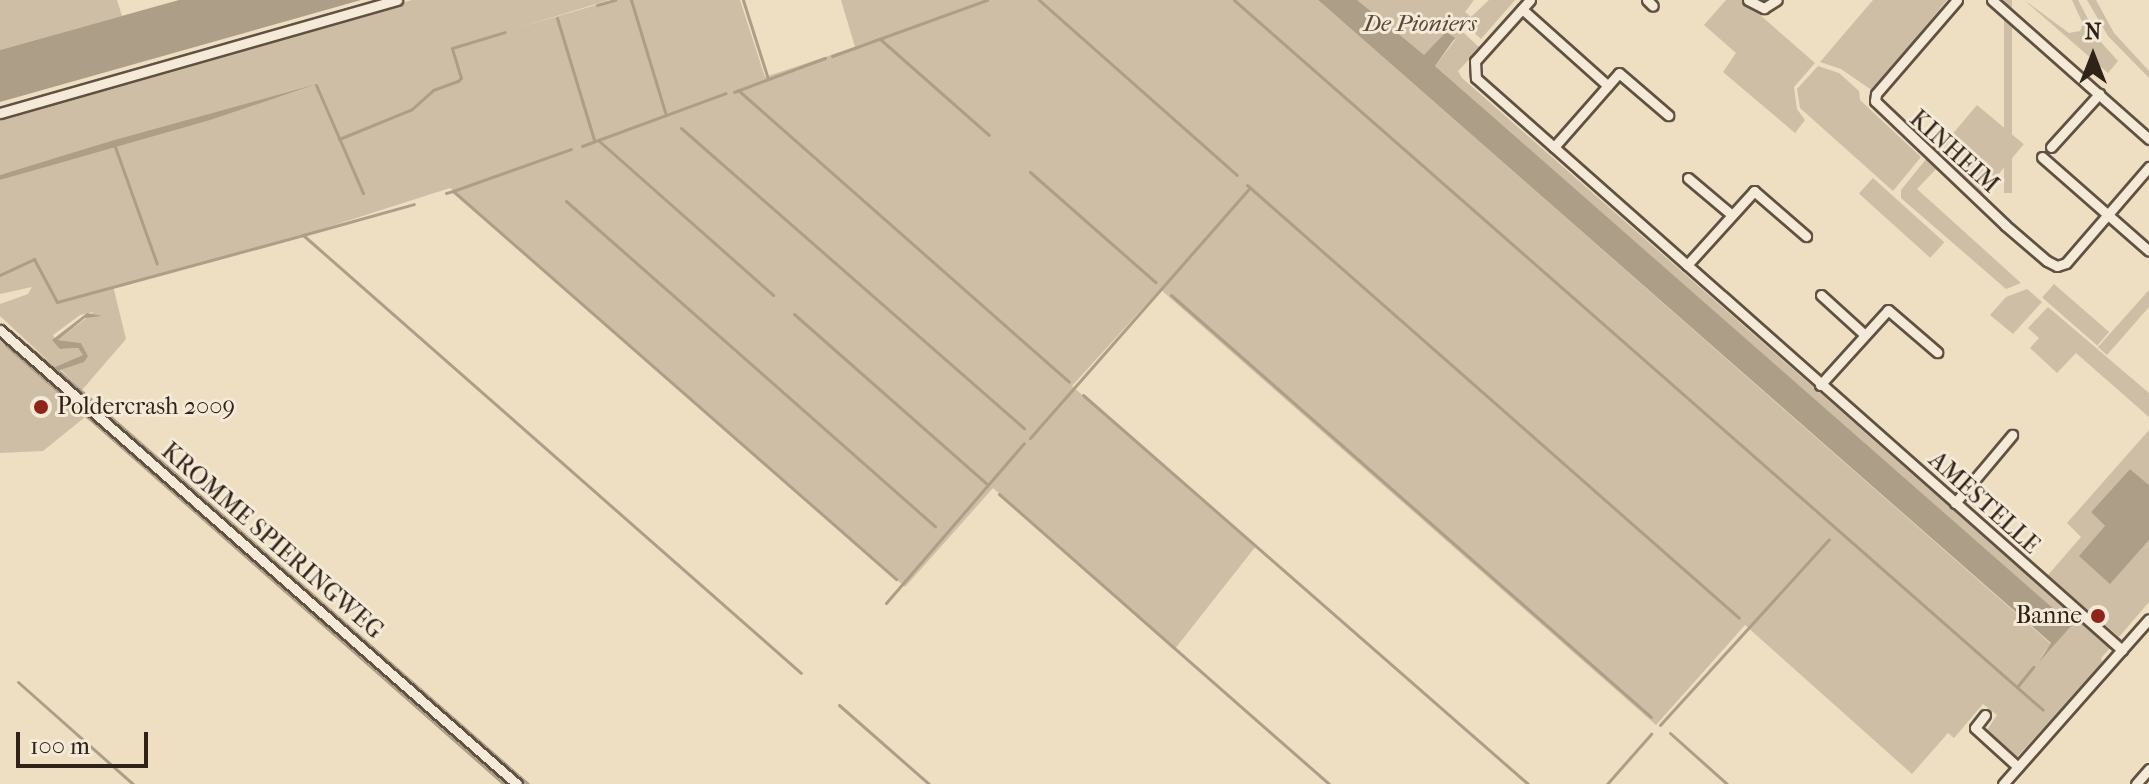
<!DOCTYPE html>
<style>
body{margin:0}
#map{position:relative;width:2149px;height:784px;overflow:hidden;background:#eedec2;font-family:"IM FELL French Canon",serif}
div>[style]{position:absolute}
.green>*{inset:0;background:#cebea5;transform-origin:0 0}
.water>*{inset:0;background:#ad9e88}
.stream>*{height:3px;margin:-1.5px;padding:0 1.5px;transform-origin:1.5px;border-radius:1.5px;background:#ad9e88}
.roads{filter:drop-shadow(2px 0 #605142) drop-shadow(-2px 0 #605142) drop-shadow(0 2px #605142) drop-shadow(0 -2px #605142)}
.minor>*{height:9px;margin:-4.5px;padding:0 4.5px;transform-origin:4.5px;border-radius:4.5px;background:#f4ead7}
.dots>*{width:22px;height:22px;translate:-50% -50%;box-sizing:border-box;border:4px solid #f4ead7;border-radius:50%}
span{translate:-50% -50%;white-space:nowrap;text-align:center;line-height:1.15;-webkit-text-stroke:6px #f4ead7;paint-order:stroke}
.park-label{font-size:24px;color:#58493b;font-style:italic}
.street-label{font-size:24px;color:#302218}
.poi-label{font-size:24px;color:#302218}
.left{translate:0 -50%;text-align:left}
.right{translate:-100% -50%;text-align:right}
.north{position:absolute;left:2053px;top:16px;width:80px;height:80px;-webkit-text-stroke:6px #f4ead7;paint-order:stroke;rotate:0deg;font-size:22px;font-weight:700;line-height:32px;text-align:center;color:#302218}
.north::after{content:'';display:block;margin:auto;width:28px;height:36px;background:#302218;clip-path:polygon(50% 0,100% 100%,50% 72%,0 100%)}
.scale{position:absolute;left:16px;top:732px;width:132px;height:36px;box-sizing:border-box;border:4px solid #302218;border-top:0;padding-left:10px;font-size:24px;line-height:28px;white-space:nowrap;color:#302218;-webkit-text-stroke:6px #f4ead7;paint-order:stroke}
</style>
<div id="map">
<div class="green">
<div style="clip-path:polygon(0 0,117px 0,122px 16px,0 50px)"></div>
<div style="clip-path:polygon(412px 0,609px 0,514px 29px,613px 0,740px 0,765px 77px,855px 47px,841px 0,1318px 0,2051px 644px,2038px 660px,2071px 625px,1435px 66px,1456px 39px,1423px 58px,1353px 0,1474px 0,1465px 12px,1471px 17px,1489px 0,1515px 0,1481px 39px,1458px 18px,1453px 23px,1480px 48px,1458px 71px,1462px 78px,2110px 648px,2101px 658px,2103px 663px,2017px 757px,1987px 730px,1997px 715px,1983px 704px,1954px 738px,1948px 733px,1912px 774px,1745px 625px,1656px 725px,1160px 289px,1072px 386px,1256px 546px,1174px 650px,993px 488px,905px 587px,450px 188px,266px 247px,113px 286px,126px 339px,82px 390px,60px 369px,88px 356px,81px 343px,58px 340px,94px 312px,80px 315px,53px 335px,60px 349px,78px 348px,83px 355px,55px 367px,0 316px,0 304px,28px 294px,32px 287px,0 294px,0 180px,317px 85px,0 175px,0 118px)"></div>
<div style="clip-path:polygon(1726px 0,1743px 0,1815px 63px,1794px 87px,1797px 109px,1805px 120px,1795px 133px,1723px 72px,1736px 53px,1704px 25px)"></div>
<div style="clip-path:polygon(1873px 0,1947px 0,1873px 91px,1841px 69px,1820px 62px)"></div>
<div style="left:2004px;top:0;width:8px;height:193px"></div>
<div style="clip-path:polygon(2024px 0,2069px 33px,2080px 31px,2083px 24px,2072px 0,2078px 0,2099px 40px,2118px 61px,2108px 73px)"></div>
<div style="clip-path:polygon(2087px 0,2096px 0,2114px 33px,2149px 71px,2149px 78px,2108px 36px)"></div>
<div style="clip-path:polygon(1818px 66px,1839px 73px,1859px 91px,1860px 100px,1921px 157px,1893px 191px,1800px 108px,1797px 89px)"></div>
<div style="left:1977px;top:105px;width:61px;height:67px;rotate:40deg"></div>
<div style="clip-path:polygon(1927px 158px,1937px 168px,1917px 189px,2021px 283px,2006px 289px,1901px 198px,1901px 190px)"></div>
<div style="left:1873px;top:178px;width:96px;height:21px;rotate:42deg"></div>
<div style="left:2054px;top:284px;width:73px;height:18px;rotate:41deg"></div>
<div style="clip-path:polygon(2027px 289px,2042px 302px,2013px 334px,1990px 315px,2006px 297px)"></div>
<div style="clip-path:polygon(2149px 290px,2149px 307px,2107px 355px,2098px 347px)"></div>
<div style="clip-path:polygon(2048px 307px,2149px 393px,2149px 417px,2076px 353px,2057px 373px,2030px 348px,2039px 338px,2028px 328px)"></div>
<div style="clip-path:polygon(0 334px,85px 417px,43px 451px,0 453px)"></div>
<div style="clip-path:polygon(2149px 430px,2149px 485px,2130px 469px,2091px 512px,2105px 526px,2110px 583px,2149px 540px,2149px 602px,2119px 637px,2048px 575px,2081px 537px,2067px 523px)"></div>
</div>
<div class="water">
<div style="clip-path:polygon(179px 0,361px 0,0 102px,0 50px)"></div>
<div style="clip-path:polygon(1318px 0,1357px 0,1424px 55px,1446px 32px,1455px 38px,1435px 66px,2072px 625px,2039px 662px,2051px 643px)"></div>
<div style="clip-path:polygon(317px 84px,210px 120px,0 180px,0 175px,111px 141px)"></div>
<div style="clip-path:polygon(87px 313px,102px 316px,85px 318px,58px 340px,81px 343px,88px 356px,84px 362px,57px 371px,2px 322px,55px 367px,83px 355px,78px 348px,60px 349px,52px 340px)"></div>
<div style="clip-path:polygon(2130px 469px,2149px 485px,2149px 540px,2110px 584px,2079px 556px,2105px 526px,2091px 512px)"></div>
</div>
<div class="stream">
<div style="left:631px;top:0;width:120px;rotate:73.1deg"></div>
<div style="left:743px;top:0;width:83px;rotate:72.4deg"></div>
<div style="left:1039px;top:0;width:264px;rotate:41.5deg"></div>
<div style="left:1234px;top:0;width:1076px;rotate:41.27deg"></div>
<div style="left:597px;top:5px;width:19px;rotate:-16deg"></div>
<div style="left:557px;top:18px;width:127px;rotate:73.1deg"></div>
<div style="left:880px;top:39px;width:145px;rotate:41.4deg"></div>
<div style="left:832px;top:56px;width:165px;rotate:-19.9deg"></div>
<div style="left:316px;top:85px;width:118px;rotate:66.5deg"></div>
<div style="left:738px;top:90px;width:441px;rotate:41.4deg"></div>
<div style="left:734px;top:92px;width:97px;rotate:-20.5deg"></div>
<div style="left:681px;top:128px;width:456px;rotate:41.2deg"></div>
<div style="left:339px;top:139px;width:79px;rotate:-22.3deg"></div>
<div style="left:412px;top:109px;width:28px;rotate:-42deg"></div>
<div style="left:433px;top:90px;width:27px;rotate:-20deg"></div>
<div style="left:458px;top:81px;width:4px;rotate:-45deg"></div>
<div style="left:461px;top:78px;width:31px;rotate:-107deg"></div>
<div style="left:452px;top:48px;width:55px;rotate:-16.8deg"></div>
<div style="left:598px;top:140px;width:234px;rotate:41.5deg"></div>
<div style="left:114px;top:144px;width:127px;rotate:70.3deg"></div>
<div style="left:582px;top:146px;width:153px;rotate:-20.2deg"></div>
<div style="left:1030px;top:172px;width:167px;rotate:41.3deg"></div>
<div style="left:1247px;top:185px;width:655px;rotate:41.35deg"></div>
<div style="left:453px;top:191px;width:125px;rotate:-19.6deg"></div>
<div style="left:446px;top:193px;width:7px;rotate:-16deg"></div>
<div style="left:453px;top:191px;width:589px;rotate:41.21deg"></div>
<div style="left:566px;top:201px;width:492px;rotate:41.4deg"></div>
<div style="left:303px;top:235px;width:115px;rotate:-15.6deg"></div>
<div style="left:0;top:275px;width:38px;rotate:-25deg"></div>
<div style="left:34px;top:259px;width:49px;rotate:61.9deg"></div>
<div style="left:57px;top:302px;width:255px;rotate:-15.2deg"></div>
<div style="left:303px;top:235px;width:663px;rotate:41.33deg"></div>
<div style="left:1171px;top:295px;width:639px;rotate:41.32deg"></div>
<div style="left:794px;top:314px;width:257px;rotate:41.4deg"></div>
<div style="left:6px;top:345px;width:664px;rotate:41.4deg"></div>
<div style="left:56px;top:369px;width:628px;rotate:41.32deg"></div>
<div style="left:1083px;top:395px;width:591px;rotate:41.16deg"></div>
<div style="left:1030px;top:438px;width:333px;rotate:-48.7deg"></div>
<div style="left:999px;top:494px;width:439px;rotate:41.3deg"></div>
<div style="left:886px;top:603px;width:211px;rotate:-49.2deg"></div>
<div style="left:18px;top:682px;width:154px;rotate:41.6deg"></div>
<div style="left:2017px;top:687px;width:26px;rotate:-51deg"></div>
<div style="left:839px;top:705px;width:120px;rotate:41.3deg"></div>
<div style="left:1660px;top:725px;width:251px;rotate:-47.7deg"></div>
<div style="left:1670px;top:733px;width:76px;rotate:41.8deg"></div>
<div style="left:1607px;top:784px;width:67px;rotate:-48.7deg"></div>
</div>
<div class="roads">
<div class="minor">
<div style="left:1530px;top:0;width:82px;rotate:132deg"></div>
<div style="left:1475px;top:61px;width:17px;rotate:87deg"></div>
<div style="left:1476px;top:78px;width:863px;rotate:41.52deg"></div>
<div style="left:1647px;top:0;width:8px;rotate:45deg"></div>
<div style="left:1748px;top:0;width:18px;rotate:27deg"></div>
<div style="left:1764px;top:8px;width:15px;rotate:-32deg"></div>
<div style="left:1957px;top:0;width:124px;rotate:130.8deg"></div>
<div style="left:1876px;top:94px;width:7px;rotate:98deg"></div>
<div style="left:1875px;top:101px;width:180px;rotate:43.6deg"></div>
<div style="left:2005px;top:225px;width:55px;rotate:40.6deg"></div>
<div style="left:2047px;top:261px;width:11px;rotate:27deg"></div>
<div style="left:2057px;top:266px;width:9px;rotate:-18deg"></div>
<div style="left:2066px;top:263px;width:127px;rotate:-49.2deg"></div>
<div style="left:1992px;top:0;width:210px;rotate:41.5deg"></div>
<div style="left:1522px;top:9px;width:115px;rotate:41.8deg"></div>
<div style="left:0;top:113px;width:413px;rotate:-15.9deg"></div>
<div style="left:1554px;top:147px;width:98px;rotate:-48.7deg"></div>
<div style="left:1619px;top:73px;width:65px;rotate:40.6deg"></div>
<div style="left:2051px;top:147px;width:72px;rotate:-47.8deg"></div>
<div style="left:2042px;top:157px;width:142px;rotate:41.3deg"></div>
<div style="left:1688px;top:178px;width:57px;rotate:40.1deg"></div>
<div style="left:1687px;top:265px;width:100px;rotate:-47.8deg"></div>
<div style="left:1754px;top:191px;width:69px;rotate:40.9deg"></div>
<div style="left:1821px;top:295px;width:59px;rotate:42.3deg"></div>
<div style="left:0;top:330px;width:688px;rotate:41.29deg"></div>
<div style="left:1820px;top:385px;width:101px;rotate:-47.8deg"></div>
<div style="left:1888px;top:310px;width:65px;rotate:40.6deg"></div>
<div style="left:1955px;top:503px;width:89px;rotate:-50deg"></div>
<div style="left:1985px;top:715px;width:16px;rotate:128deg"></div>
<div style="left:1975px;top:728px;width:58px;rotate:42.2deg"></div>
<div style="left:2003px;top:784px;width:220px;rotate:-48.5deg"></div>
<div style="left:2136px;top:784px;width:20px;rotate:-49deg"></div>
</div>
</div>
<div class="dots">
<div style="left:41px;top:407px;background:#8f2418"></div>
<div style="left:2098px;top:616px;background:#8f2418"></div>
</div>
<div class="park-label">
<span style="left:1420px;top:24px">De Pioniers</span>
</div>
<div class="street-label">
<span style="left:1954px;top:152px;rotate:42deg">KINHEIM</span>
<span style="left:1984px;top:503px;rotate:42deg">AMESTELLE</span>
<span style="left:272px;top:541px;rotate:41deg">KROMME SPIERINGWEG</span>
</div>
<div class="poi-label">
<span class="left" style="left:57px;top:407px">Poldercrash 2009</span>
<span class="right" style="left:2082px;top:616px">Banne</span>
</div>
<div class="north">N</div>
<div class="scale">100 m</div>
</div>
